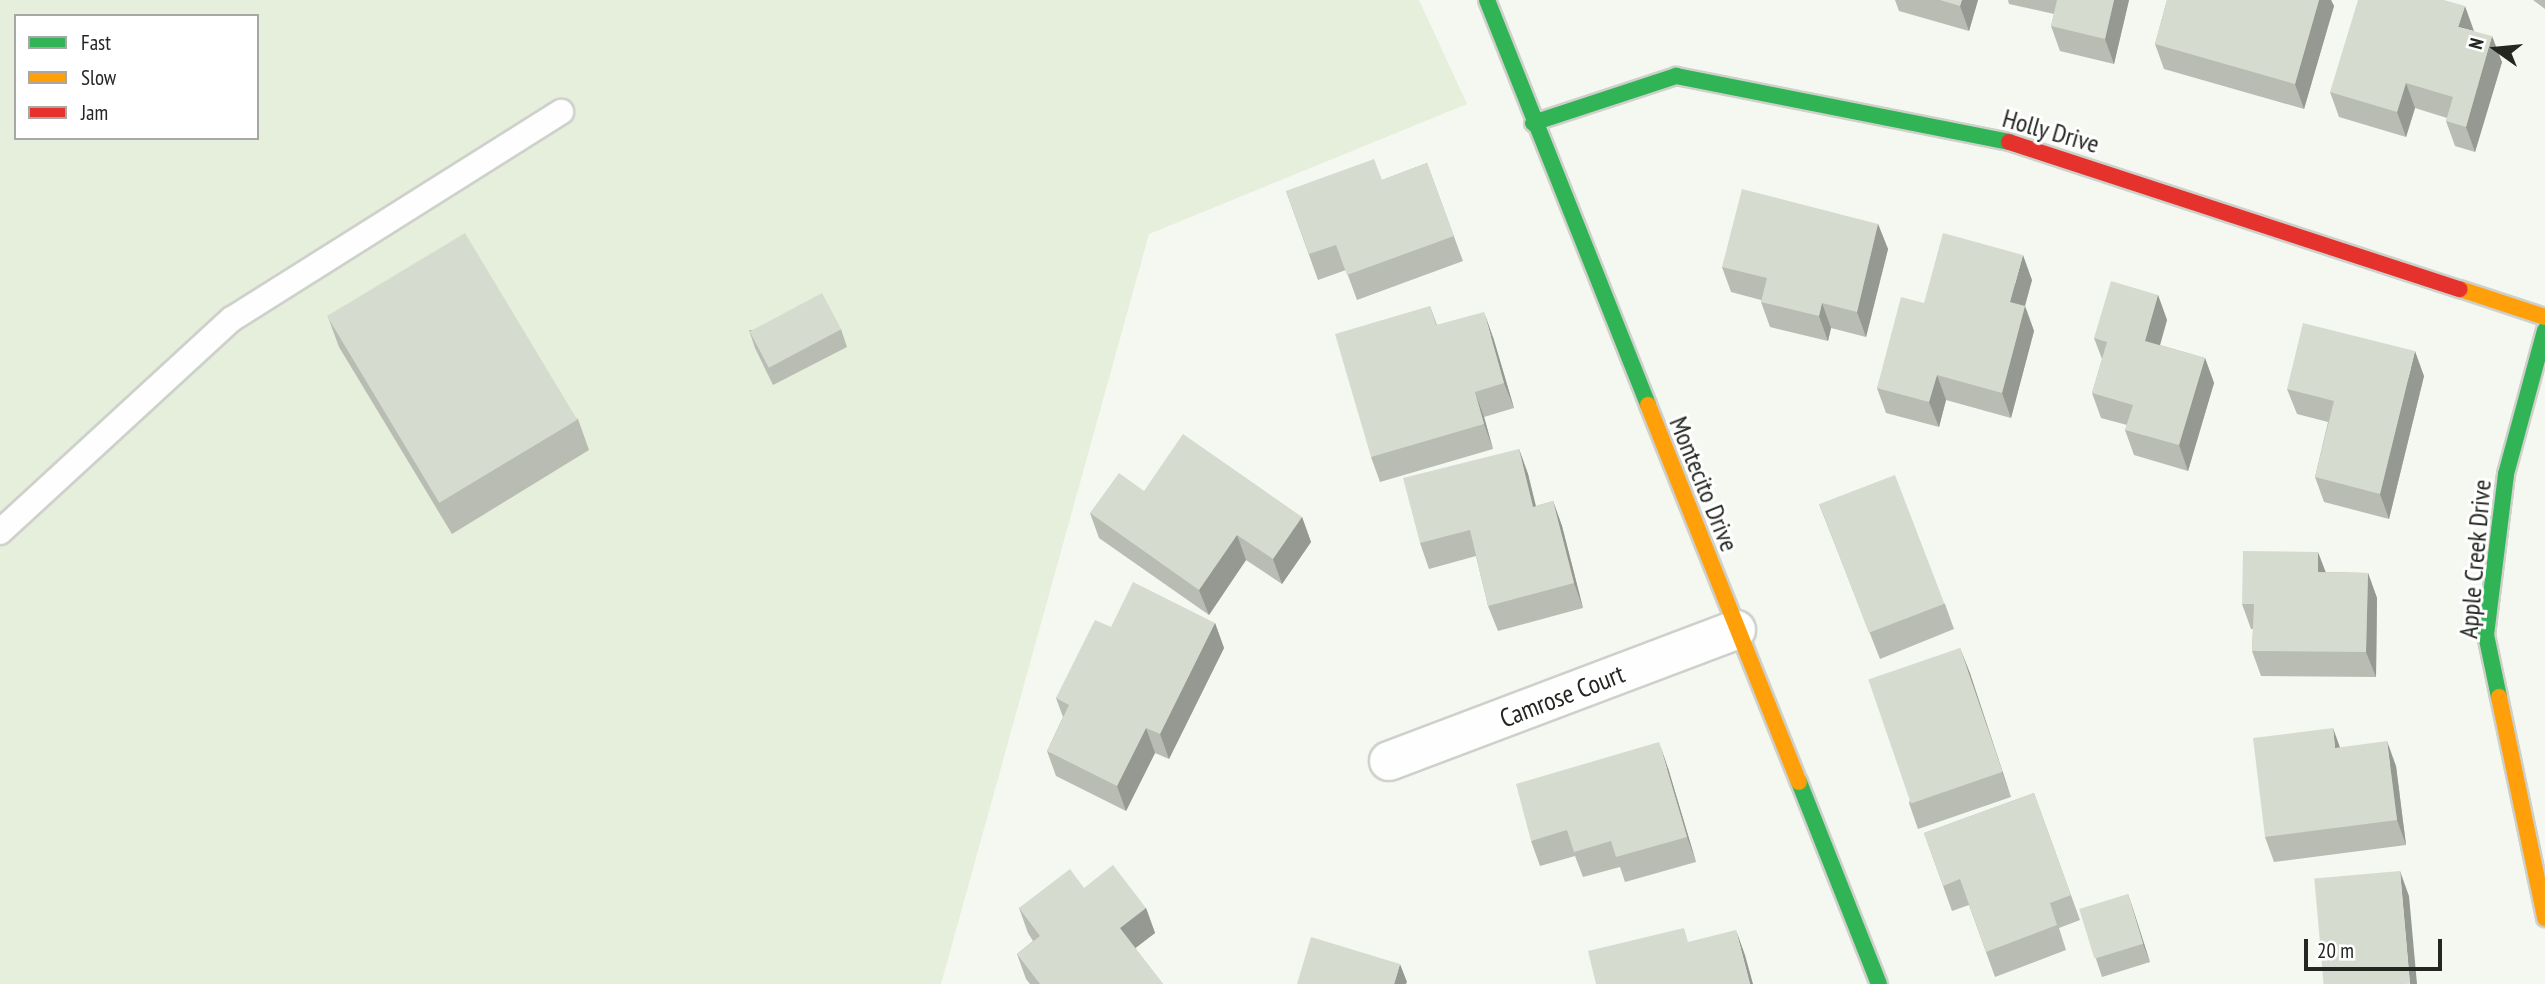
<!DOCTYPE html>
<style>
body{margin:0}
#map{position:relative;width:2545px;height:984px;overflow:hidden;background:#f4f8f0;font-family:"PT Sans Narrow",sans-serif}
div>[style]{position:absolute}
.green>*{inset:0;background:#e6efdb}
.roads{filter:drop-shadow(2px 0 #ced1cb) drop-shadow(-2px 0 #ced1cb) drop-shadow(0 2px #ced1cb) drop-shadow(0 -2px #ced1cb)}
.lane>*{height:24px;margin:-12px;padding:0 12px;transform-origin:12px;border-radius:12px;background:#fdfefd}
.street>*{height:38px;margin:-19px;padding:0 19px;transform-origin:19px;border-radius:19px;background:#fdfefd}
.fast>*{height:16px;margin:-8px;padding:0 8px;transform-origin:8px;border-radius:8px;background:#30b455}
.slow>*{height:16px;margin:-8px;padding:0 8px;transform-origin:8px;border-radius:8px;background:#ff9f0a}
.jam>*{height:16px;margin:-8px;padding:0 8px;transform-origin:8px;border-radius:8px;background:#e5322d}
.wall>*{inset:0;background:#b8bcb2}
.shaded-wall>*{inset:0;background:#969991}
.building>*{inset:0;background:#d6dbcf;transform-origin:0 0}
span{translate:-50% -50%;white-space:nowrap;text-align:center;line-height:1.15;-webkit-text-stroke:6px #fff;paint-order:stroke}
.street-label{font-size:26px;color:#232621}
.legend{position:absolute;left:14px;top:14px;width:245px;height:126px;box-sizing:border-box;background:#fff;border:2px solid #a7a8a6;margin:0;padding:9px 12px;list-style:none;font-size:21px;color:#232621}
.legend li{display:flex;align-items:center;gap:14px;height:35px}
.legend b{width:35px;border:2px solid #a7a8a6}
.north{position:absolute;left:2461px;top:14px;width:70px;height:70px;-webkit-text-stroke:5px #fff;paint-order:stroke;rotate:285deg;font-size:19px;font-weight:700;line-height:28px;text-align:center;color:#232621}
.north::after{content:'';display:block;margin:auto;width:24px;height:32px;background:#232621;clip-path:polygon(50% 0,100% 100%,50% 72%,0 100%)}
.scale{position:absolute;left:2304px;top:939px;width:138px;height:32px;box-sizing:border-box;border:4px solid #232621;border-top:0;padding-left:9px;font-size:21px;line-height:24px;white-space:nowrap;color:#232621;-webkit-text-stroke:5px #fff;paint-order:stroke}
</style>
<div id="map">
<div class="green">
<div style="clip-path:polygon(evenodd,0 0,1419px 0,1467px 104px,1149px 234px,941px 984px,0 984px,0 0,16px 16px,257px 16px,257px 138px,16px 138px,16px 16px)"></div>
</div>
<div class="roads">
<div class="lane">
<div style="left:0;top:532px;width:315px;rotate:-42.6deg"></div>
<div style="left:232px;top:319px;width:389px;rotate:-32.2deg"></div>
</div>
<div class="street">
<div style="left:1389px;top:761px;width:371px;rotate:-20.7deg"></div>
</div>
<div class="fast">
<div style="left:1487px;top:0;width:436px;rotate:68.3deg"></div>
<div style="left:1533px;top:123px;width:151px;rotate:-18.2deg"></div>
<div style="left:1676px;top:76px;width:339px;rotate:11.2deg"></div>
<div style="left:2499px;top:697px;width:63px;rotate:-101.8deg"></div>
<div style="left:2486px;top:635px;width:162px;rotate:-82.9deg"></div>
<div style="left:2506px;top:474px;width:149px;rotate:-74.8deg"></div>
<div style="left:1799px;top:782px;width:217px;rotate:68.4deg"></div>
</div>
<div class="slow">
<div style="left:2460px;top:289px;width:89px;rotate:18.2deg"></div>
<div style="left:1648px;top:405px;width:406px;rotate:68.2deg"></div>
<div style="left:2499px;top:697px;width:226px;rotate:78.2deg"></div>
</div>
<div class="jam">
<div style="left:2009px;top:142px;width:474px;rotate:18.1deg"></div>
</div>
</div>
<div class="wall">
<div style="clip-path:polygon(1895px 0,1978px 0,1969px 31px,1899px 11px)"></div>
<div style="clip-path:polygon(2008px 0,2129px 0,2114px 64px,2060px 51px,2051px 26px,2054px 14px,2009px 4px)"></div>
<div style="clip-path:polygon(2167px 0,2331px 0,2334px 6px,2304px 109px,2164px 69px,2155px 44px)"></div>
<div style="clip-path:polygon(2533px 0,2545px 0,2545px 9px)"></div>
<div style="clip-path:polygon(2474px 31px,2502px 62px,2475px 152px,2455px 146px,2446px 121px,2447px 118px,2415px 108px,2406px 137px,2339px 117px,2330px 92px)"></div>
<div style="clip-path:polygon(1427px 163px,1463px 261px,1357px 300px,1346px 270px,1318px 280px,1286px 191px,1382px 180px)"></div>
<div style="clip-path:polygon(1878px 224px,1888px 249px,1866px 337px,1831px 328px,1828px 341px,1770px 327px,1761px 302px,1761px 300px,1731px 292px,1722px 267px)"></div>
<div style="clip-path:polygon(2032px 280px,2025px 306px,2034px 331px,2011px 418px,1946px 400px,1939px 427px,1886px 413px,1877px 388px,1924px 303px)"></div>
<div style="clip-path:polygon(2158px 295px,2167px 320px,2160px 345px,2205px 358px,2214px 383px,2188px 471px,2134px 455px,2125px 430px,2127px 425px,2101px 418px,2092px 393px,2102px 359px,2094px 338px)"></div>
<div style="clip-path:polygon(1430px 306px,1437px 325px,1493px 337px,1514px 408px,1484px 417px,1493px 449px,1380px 482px,1371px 457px)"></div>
<div style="clip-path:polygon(328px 317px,578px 419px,589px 450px,452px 534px,339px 347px)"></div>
<div style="clip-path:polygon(841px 329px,847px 347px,773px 385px,755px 348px,749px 330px)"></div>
<div style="clip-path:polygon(2424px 376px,2389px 519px,2324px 502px,2315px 477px,2328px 422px,2297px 414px,2287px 389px)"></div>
<div style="clip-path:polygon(1519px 449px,1528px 474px,1536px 506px,1553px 501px,1562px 526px,1583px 608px,1498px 631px,1488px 606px,1476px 556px,1429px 569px,1420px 543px)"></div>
<div style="clip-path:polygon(1144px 491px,1302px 517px,1311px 542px,1282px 584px,1246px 560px,1209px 615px,1099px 538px,1090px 513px)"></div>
<div style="clip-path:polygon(1819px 504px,1945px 604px,1954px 629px,1880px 659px)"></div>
<div style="clip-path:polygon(2326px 572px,2368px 573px,2377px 598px,2376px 677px,2261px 676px,2252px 651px,2253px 629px,2251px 629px,2242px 604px)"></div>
<div style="clip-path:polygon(1215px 623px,1224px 648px,1169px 759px,1155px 753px,1126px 811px,1056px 776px,1047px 751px,1063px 717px,1056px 698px,1111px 627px)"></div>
<div style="clip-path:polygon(1960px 648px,2011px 797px,1918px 829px,1909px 803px)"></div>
<div style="clip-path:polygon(2340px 748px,2396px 766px,2406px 845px,2274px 862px,2265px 837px)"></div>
<div style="clip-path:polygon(1668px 768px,1696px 862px,1625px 882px,1620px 867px,1583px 877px,1575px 856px,1540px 866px,1531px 841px)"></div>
<div style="clip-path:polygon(2034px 793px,2080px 920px,2059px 928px,2066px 950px,1995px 977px,1969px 905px,1952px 911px,1924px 833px)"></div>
<div style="clip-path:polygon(1084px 888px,1146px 908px,1155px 933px,1135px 948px,1163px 984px,1030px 984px,1026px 979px,1017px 954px,1033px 941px,1028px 933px,1019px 908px)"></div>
<div style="clip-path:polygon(2128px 894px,2150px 962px,2102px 977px,2096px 959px)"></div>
</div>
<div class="shaded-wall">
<div style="clip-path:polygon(1962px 0,1978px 0,1969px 31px,1960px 6px)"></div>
<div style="clip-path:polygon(2114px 0,2129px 0,2114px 64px,2105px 39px)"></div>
<div style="clip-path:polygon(2319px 0,2331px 0,2334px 6px,2304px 109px,2295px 84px)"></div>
<div style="clip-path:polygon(2465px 6px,2474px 31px,2458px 27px)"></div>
<div style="clip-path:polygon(2492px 36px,2502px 62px,2475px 152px,2466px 127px)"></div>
<div style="clip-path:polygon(2406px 83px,2415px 108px,2406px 137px,2397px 112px)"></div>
<div style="clip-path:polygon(1878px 224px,1888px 249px,1866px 337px,1857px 312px)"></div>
<div style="clip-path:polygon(2023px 255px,2032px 280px,2019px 327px,2010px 302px)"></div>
<div style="clip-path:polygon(2158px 295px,2167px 320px,2154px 366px,2145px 341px)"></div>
<div style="clip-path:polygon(1822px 303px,1831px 328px,1828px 341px,1819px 316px)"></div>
<div style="clip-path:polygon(2025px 306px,2034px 331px,2011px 418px,2002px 393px)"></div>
<div style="clip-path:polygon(1484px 312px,1493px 337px,1514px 408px,1504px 383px)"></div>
<div style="clip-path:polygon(2415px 351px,2424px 376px,2389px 519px,2380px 494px)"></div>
<div style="clip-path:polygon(2205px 358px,2214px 383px,2188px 471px,2179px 445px)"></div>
<div style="clip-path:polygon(1937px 375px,1946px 400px,1939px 427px,1929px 402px)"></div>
<div style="clip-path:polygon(1475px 392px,1484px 417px,1493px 449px,1484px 424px)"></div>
<div style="clip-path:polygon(1519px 449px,1528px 474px,1542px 532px,1533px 507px)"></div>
<div style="clip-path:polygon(1553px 501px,1562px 526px,1583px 608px,1574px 583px)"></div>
<div style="clip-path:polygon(1302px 517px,1311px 542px,1282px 584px,1273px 559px)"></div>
<div style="clip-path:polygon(1237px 535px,1246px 560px,1209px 615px,1199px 590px)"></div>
<div style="clip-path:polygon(2318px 552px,2328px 578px,2318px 572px)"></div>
<div style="clip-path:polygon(2368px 573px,2377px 598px,2376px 677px,2366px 652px)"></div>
<div style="clip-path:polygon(1215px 623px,1224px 648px,1169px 759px,1160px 734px)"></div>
<div style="clip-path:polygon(1960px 648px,1970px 673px,2011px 797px,2002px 772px)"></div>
<div style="clip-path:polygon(1146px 728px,1155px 753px,1126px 811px,1117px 786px)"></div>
<div style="clip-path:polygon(2333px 728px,2342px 753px,2335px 748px)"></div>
<div style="clip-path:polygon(2387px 741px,2396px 766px,2406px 845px,2397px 820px)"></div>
<div style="clip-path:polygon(1659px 742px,1668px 768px,1696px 862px,1687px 837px)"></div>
<div style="clip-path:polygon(2400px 871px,2409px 896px,2417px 984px,2410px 984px)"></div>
<div style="clip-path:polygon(2128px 894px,2134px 912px,2150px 962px,2143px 944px)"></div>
<div style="clip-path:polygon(1146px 908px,1155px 933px,1129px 953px,1120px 928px)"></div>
<div style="clip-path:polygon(1736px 930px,1745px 955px,1753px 984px,1750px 984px)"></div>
<div style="clip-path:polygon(1400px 964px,1407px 982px,1406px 984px,1394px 984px)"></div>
</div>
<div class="building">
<div style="clip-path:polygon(1940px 0,1962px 0,1960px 6px)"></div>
<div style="clip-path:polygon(2057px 0,2114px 0,2105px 39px,2051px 26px)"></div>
<div style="clip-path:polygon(2167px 0,2319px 0,2295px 84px,2155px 44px)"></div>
<div style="clip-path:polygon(2358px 0,2444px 0,2465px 6px,2458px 27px,2492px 36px,2466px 127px,2446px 121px,2453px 97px,2406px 83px,2397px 112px,2330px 92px)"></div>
<div style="clip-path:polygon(1374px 159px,1382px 180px,1427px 163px,1454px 236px,1347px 275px,1336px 245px,1309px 254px,1286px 191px)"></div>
<div style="clip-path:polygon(1742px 189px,1878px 224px,1857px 312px,1822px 303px,1819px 316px,1761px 302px,1767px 278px,1722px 267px)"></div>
<div style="left:465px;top:233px;width:218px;height:161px;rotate:59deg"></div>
<div style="clip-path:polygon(1943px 233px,2023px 255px,2010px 302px,2025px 306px,2002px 393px,1937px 375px,1929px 402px,1877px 388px,1901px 297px,1924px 303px)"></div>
<div style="clip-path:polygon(2111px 281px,2158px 295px,2145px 341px,2205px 358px,2179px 445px,2125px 430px,2133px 405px,2092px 393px,2107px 342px,2094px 338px)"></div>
<div style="left:822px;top:293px;width:41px;height:82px;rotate:62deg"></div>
<div style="clip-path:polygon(1430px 306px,1436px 325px,1484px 312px,1504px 383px,1475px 392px,1484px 424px,1371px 457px,1335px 334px)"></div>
<div style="clip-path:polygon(2303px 323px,2415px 351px,2380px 494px,2315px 477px,2334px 401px,2287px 389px)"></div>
<div style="clip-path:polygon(1183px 434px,1302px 517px,1273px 559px,1237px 535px,1199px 590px,1090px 513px,1119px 473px,1144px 491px)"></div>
<div style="clip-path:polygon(1519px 449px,1533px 507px,1553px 501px,1574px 583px,1488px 606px,1470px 530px,1420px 543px,1403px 478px)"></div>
<div style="left:1895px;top:475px;width:138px;height:81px;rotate:69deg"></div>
<div style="clip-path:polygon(2243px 551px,2318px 552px,2318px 572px,2368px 573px,2366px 652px,2252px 651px,2254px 604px,2242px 604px)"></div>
<div style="clip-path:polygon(1133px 582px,1215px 623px,1160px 734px,1146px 728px,1117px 786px,1047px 751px,1069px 705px,1056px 698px,1095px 620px,1111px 627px)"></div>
<div style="left:1960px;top:648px;width:131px;height:97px;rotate:71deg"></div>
<div style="clip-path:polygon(2333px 728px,2335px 748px,2387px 741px,2397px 820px,2265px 837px,2253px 738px)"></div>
<div style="clip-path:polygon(1659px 742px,1687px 837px,1616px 857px,1611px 841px,1574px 852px,1567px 830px,1531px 841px,1516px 784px)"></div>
<div style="clip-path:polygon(2034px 793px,2071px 895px,2050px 903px,2057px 925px,1986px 952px,1960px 879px,1943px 886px,1924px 833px)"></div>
<div style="clip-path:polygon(1113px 865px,1146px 908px,1120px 928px,1163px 984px,1040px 984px,1017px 954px,1040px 936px,1019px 908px,1070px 869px,1084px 888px)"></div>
<div style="left:2400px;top:871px;width:113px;height:86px;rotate:85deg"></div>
<div style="left:2128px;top:894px;width:52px;height:51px;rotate:73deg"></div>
<div style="clip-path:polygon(1684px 928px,1688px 942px,1736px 930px,1750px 984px,1596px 984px,1588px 951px)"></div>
<div style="clip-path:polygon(1311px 937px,1400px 964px,1394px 984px,1297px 984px)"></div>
</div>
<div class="street-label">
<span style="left:2051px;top:131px;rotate:16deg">Holly Drive</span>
<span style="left:1704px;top:484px;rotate:68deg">Montecito Drive</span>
<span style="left:2475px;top:559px;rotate:-85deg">Apple Creek Drive</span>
<span style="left:1562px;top:696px;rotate:-21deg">Camrose Court</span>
</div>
<ul class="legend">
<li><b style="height:9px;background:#30b455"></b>Fast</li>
<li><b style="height:9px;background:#ff9f0a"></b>Slow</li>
<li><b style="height:9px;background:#e5322d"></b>Jam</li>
</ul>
<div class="north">N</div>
<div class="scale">20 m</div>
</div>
